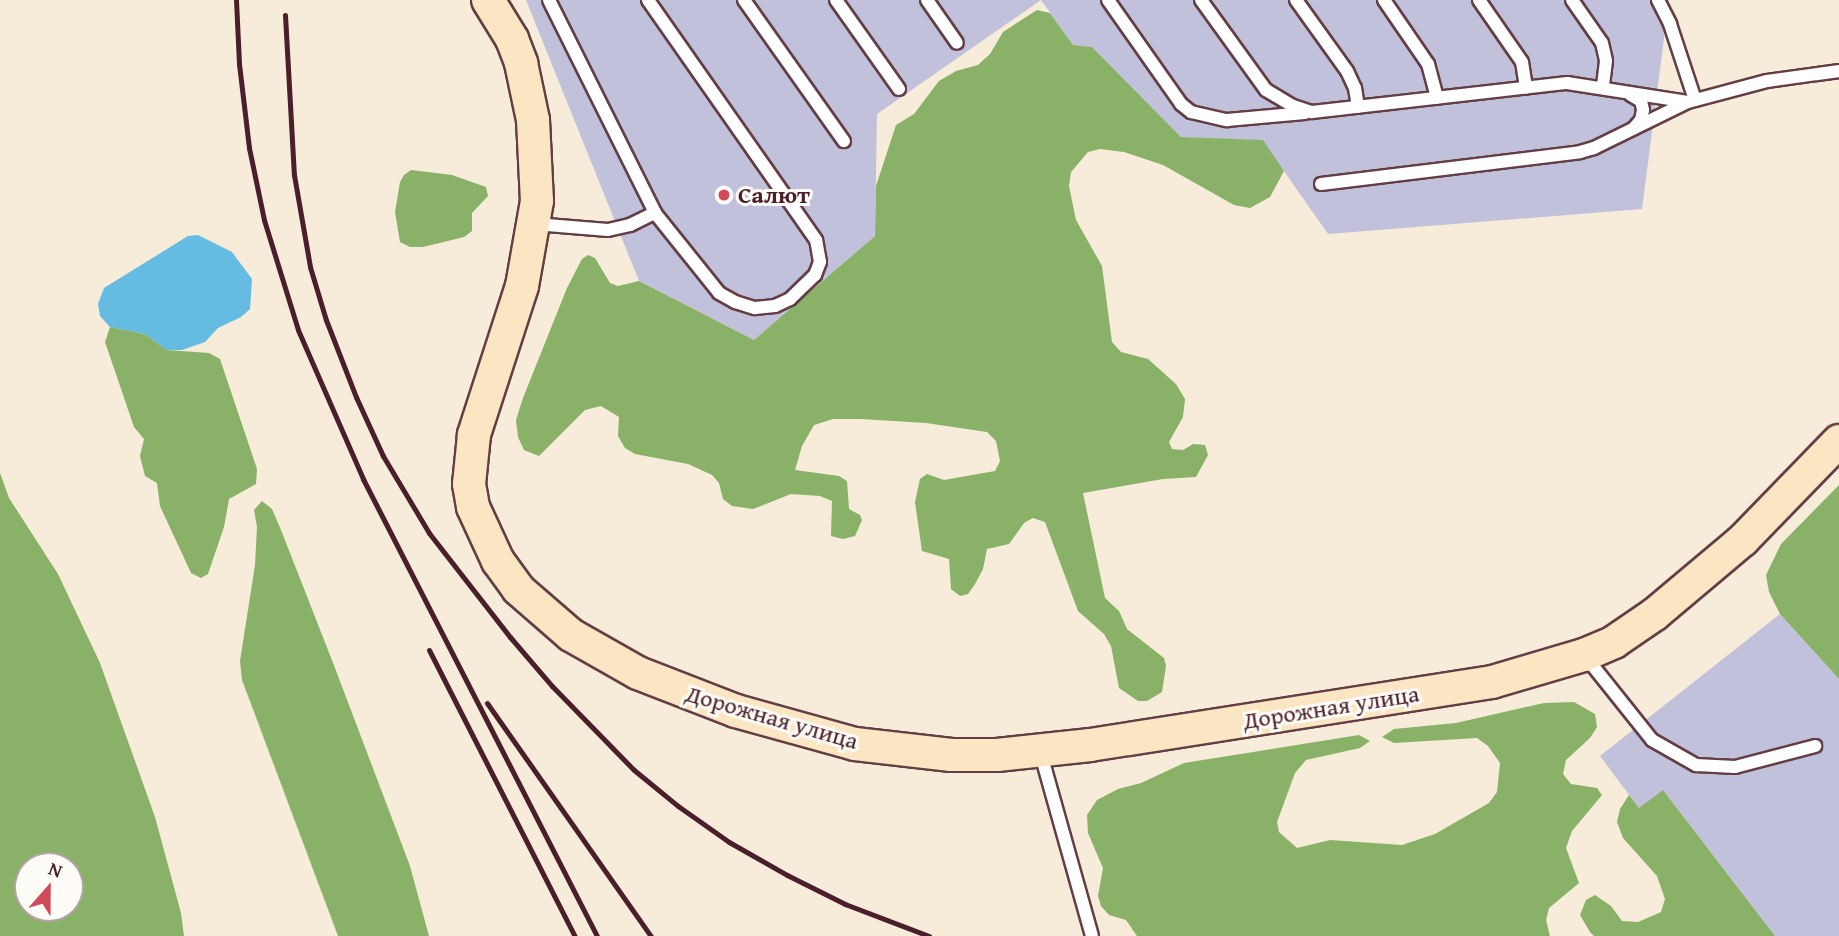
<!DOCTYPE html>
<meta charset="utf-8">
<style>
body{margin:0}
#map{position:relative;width:1839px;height:936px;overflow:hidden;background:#f6ecd9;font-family:"Gentium Book Plus",serif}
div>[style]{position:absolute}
.industrial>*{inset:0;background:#c2c1dc}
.forest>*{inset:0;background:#89b168}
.water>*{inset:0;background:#65bce2}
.roads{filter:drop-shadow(2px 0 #643e45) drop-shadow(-2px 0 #643e45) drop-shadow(0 2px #643e45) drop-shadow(0 -2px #643e45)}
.lane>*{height:12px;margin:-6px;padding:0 6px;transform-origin:6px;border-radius:6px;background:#fff}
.secondary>*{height:32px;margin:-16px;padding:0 16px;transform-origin:16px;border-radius:16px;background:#fbe6c4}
.rail>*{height:5px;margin:-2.5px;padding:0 2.5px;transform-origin:2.5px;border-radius:2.5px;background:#4a1f2b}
.dots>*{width:19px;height:19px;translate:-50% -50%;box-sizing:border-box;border:4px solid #fdfcf7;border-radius:50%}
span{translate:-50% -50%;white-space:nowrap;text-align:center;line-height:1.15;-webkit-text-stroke:6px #fdfcf7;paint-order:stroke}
.poi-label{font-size:24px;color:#4a1f2b;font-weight:700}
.left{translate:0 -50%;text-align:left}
.street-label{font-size:24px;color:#4a1f2b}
.north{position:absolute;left:14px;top:852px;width:70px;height:70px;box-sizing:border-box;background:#fdfcf7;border:2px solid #b5a4a5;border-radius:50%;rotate:21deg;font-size:19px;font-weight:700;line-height:28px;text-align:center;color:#4a1f2b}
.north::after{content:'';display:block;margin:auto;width:24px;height:32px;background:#d1495b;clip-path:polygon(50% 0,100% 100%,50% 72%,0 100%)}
</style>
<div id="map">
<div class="industrial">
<div style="clip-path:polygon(526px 0,1669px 0,1642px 209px,1328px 234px,1263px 141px,1181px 137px,1092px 47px,1073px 45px,1041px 0,877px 114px,875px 236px,754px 340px,639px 281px)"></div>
<div style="clip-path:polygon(1780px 614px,1839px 679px,1839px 936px,1775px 936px,1664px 791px,1639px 808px,1600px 756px)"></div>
</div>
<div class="forest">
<div style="clip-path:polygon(1037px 10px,1050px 13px,1073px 45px,1092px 47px,1181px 137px,1263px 140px,1284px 171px,1270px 197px,1250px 208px,1234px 205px,1163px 165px,1124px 152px,1100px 149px,1088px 152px,1071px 172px,1069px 186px,1076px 220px,1102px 266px,1112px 342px,1121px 352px,1148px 359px,1176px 384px,1185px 399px,1183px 417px,1169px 442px,1172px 449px,1183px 450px,1193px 444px,1205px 445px,1208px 455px,1196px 477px,1163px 479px,1083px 493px,1105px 598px,1119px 611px,1127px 629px,1164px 658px,1166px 666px,1162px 692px,1147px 701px,1138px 701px,1119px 688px,1111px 646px,1104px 634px,1078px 611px,1045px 522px,1033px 518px,1024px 523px,1009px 544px,987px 549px,983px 569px,975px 584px,968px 594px,960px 596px,951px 589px,949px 559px,922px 551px,915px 502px,920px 479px,927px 474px,944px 480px,995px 471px,1000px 461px,996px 441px,987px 432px,926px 423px,861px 419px,833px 419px,814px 425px,802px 446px,795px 470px,839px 476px,847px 481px,849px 509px,860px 515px,862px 520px,855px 536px,843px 539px,831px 536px,832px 501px,820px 496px,791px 494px,753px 509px,732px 506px,723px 499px,719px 483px,712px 475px,688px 464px,635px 454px,625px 448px,618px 436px,619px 417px,601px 406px,585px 410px,539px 456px,524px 450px,518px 437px,516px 420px,523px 398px,567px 288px,582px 259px,588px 255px,595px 258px,610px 283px,618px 286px,639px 281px,754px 340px,875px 236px,876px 186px,896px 125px,914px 114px,939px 81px,956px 71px,978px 65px,990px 54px,1003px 32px)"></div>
<div style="clip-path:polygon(411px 170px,452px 175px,486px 187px,488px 196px,472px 213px,472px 231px,464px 237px,423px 247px,410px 247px,400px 242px,395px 212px,400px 182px,404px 175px)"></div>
<div style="clip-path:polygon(110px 327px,145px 334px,167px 350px,209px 353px,220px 359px,257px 469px,256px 484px,229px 499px,224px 527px,208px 574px,201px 578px,191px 573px,160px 506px,157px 483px,145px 476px,140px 456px,144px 439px,134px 427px,105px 342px)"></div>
<div style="clip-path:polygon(evenodd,0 473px,9px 498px,58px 574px,100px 663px,155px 817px,181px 913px,184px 936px,0 936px,0 473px,28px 866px,70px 866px,70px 908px,28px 908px,28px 866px)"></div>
<div style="clip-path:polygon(1839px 485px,1839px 679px,1780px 614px,1769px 592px,1766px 575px,1781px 544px)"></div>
<div style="clip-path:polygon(262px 501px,272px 509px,281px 530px,335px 668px,410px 866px,429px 936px,338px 936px,242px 680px,240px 661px,255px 565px,257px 527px,254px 510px)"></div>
<div style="clip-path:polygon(1574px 702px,1595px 714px,1597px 727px,1590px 738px,1566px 760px,1563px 774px,1571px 784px,1597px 788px,1602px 795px,1572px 831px,1566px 848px,1579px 883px,1549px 908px,1546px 920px,1550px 936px,1137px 936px,1126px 920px,1109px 915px,1101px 906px,1098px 896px,1103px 868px,1088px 833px,1087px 815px,1097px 800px,1118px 789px,1141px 783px,1184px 763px,1359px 735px,1370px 741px,1360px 748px,1306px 760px,1295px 773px,1277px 822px,1279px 832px,1297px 848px,1330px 840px,1402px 845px,1435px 834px,1489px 803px,1497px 792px,1500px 763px,1488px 746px,1477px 738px,1394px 743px,1382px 737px,1394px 729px,1456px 723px,1544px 703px)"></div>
<div style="clip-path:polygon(1663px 790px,1775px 936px,1594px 936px,1590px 932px,1580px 915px,1586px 900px,1595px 895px,1611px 906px,1622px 921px,1638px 922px,1661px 912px,1665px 899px,1657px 876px,1623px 838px,1617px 822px,1620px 809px,1629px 795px,1639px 808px)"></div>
</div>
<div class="water">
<div style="clip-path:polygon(198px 235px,232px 252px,252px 279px,250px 309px,241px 317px,218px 328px,205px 342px,182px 350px,167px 350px,145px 334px,110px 327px,100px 316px,98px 304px,104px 288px,188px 236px)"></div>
</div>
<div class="roads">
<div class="lane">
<div style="left:549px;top:0;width:238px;rotate:63.5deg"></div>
<div style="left:744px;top:0;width:173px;rotate:54.7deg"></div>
<div style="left:836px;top:0;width:109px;rotate:54.7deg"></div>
<div style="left:927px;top:0;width:52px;rotate:55.1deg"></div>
<div style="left:1108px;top:0;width:127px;rotate:54.9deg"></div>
<div style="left:1181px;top:104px;width:13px;rotate:39deg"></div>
<div style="left:1191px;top:112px;width:37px;rotate:13deg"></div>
<div style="left:1227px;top:120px;width:78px;rotate:-5.1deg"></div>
<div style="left:1201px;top:0;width:111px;rotate:54.2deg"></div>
<div style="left:1266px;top:90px;width:31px;rotate:31deg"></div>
<div style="left:1293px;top:106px;width:20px;rotate:18deg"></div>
<div style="left:1312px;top:112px;width:257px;rotate:-6.5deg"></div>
<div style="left:1567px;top:83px;width:122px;rotate:8.9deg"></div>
<div style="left:1688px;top:102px;width:82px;rotate:-14.9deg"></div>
<div style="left:1767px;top:81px;width:73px;rotate:-7.9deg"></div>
<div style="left:1296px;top:0;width:87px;rotate:54.3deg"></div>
<div style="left:1347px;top:71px;width:19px;rotate:65deg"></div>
<div style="left:1355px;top:88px;width:19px;rotate:81deg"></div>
<div style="left:1384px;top:0;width:78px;rotate:55.5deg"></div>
<div style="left:1428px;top:64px;width:35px;rotate:75deg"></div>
<div style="left:1479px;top:0;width:75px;rotate:55.3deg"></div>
<div style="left:1522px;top:62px;width:26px;rotate:81deg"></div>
<div style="left:1572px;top:0;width:52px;rotate:55.1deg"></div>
<div style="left:1602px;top:43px;width:18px;rotate:77deg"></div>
<div style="left:1606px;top:61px;width:26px;rotate:97deg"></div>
<div style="left:1658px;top:0;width:27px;rotate:63deg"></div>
<div style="left:1670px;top:24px;width:80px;rotate:71.8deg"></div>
<div style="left:1631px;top:95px;width:12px;rotate:31deg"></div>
<div style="left:1641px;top:101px;width:9px;rotate:77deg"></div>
<div style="left:1643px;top:110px;width:10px;rotate:101deg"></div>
<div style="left:1641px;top:120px;width:11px;rotate:131deg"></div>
<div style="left:1321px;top:184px;width:261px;rotate:-7deg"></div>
<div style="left:1580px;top:152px;width:15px;rotate:-16deg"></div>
<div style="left:1594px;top:148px;width:102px;rotate:-26.1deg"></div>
<div style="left:535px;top:224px;width:73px;rotate:4.7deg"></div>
<div style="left:608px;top:230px;width:23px;rotate:-13deg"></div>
<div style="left:630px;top:225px;width:28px;rotate:-26deg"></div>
<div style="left:655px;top:213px;width:102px;rotate:51.3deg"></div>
<div style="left:719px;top:293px;width:18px;rotate:29deg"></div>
<div style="left:735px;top:302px;width:21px;rotate:17deg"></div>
<div style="left:755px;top:308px;width:20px;rotate:-6deg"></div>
<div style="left:775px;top:306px;width:17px;rotate:-25deg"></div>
<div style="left:790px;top:299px;width:35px;rotate:-44deg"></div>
<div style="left:815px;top:275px;width:14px;rotate:-69deg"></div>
<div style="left:820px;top:262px;width:22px;rotate:-100deg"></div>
<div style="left:816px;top:240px;width:293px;rotate:-125deg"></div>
<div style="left:1585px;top:656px;width:107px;rotate:51.4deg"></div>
<div style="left:1652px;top:740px;width:51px;rotate:29.6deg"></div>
<div style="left:1696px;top:765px;width:39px;rotate:3deg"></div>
<div style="left:1735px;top:767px;width:83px;rotate:-14.7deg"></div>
<div style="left:1040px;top:751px;width:192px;rotate:74.3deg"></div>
</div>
<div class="secondary">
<div style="left:488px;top:0;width:46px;rotate:58.4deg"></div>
<div style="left:512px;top:39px;width:26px;rotate:69deg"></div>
<div style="left:521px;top:63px;width:58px;rotate:78.1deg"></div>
<div style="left:533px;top:120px;width:81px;rotate:87.2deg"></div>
<div style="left:537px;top:201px;width:86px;rotate:100deg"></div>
<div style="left:522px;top:286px;width:157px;rotate:107.9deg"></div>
<div style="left:474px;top:435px;width:49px;rotate:95.8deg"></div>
<div style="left:469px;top:484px;width:23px;rotate:80deg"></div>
<div style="left:473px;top:507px;width:60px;rotate:65.2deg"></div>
<div style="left:498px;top:561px;width:34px;rotate:54deg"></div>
<div style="left:518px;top:589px;width:70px;rotate:41deg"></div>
<div style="left:571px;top:635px;width:77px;rotate:29.6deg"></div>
<div style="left:638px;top:673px;width:105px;rotate:21.2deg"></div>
<div style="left:736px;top:711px;width:123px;rotate:15.5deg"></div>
<div style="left:855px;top:744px;width:97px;rotate:6.5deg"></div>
<div style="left:951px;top:755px;width:46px"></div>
<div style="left:997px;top:755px;width:94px;rotate:-6.1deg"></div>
<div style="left:1090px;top:745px;width:407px;rotate:-8.9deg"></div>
<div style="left:1492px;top:682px;width:96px;rotate:-16.4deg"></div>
<div style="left:1584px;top:655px;width:33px;rotate:-23deg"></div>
<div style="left:1614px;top:642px;width:50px;rotate:-34.3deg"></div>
<div style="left:1655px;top:614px;width:115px;rotate:-40.1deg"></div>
<div style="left:1743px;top:540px;width:138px;rotate:-45.9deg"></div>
</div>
</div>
<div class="rail">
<div style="left:236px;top:0;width:64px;rotate:87.3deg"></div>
<div style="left:239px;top:64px;width:85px;rotate:83.2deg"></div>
<div style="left:249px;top:148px;width:74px;rotate:78.2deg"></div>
<div style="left:264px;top:220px;width:115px;rotate:72.8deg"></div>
<div style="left:298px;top:330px;width:163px;rotate:66.4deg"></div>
<div style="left:363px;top:479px;width:513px;rotate:62.89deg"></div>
<div style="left:285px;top:15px;width:160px;rotate:86.8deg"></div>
<div style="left:294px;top:175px;width:93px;rotate:80.1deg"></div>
<div style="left:310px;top:267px;width:55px;rotate:73.2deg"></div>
<div style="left:326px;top:320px;width:83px;rotate:68.7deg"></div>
<div style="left:356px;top:397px;width:65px;rotate:65.4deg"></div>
<div style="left:383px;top:456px;width:90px;rotate:59.1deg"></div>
<div style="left:429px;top:533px;width:132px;rotate:52.1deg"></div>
<div style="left:510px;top:637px;width:65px;rotate:49.4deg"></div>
<div style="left:552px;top:686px;width:117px;rotate:45.7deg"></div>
<div style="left:634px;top:770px;width:57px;rotate:39.3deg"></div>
<div style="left:678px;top:806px;width:62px;rotate:35.2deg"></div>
<div style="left:729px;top:842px;width:67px;rotate:29.6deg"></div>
<div style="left:787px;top:875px;width:65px;rotate:26.6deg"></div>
<div style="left:845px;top:904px;width:90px;rotate:20.9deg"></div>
<div style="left:429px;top:650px;width:321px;rotate:63deg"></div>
<div style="left:487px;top:703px;width:285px;rotate:54.9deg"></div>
</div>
<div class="dots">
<div style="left:724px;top:195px;background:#d1495b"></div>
</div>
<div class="poi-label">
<span class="left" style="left:738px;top:195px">Салют</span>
</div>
<div class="street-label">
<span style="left:1331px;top:707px;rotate:-9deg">Дорожная улица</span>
<span style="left:772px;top:717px;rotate:16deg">Дорожная улица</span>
</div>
<div class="north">N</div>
</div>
